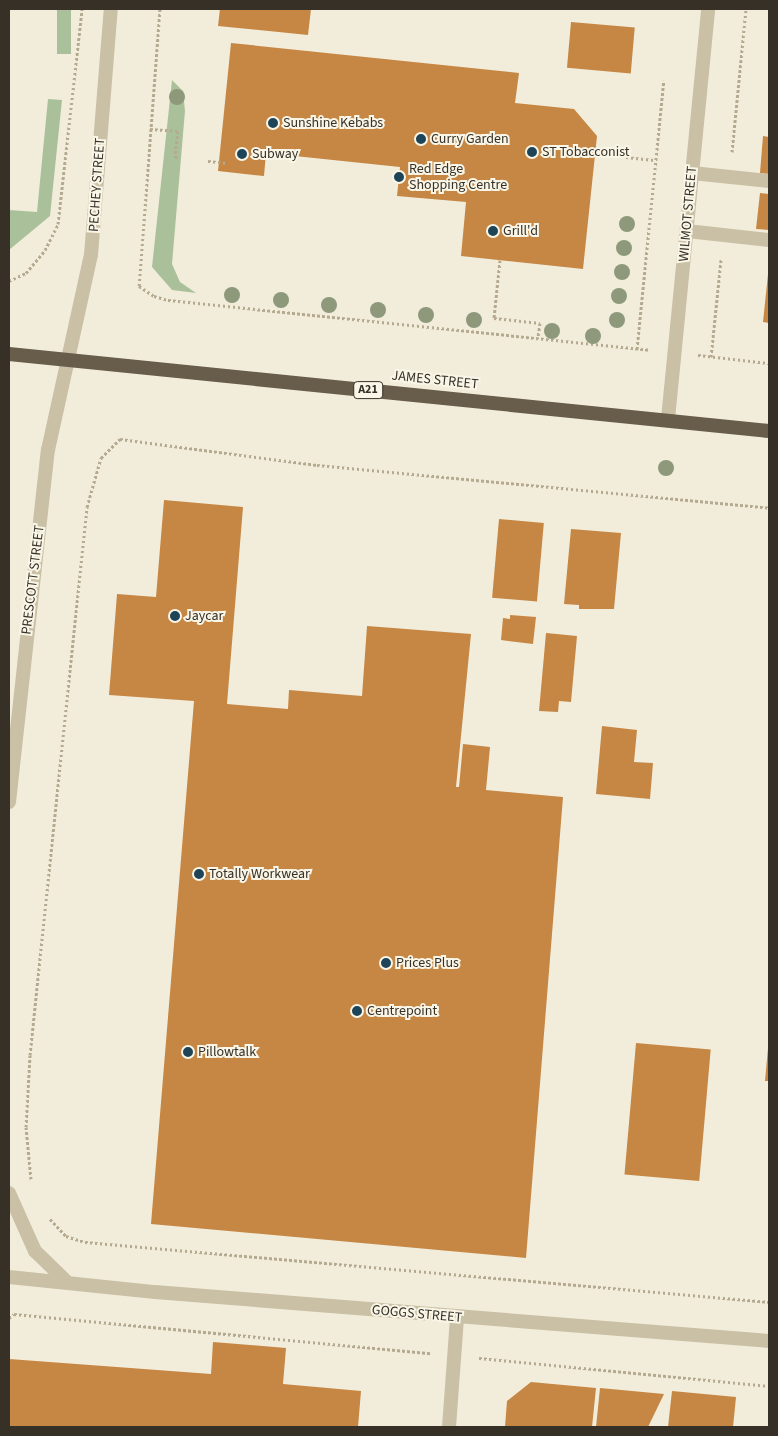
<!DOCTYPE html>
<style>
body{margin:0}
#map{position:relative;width:778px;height:1436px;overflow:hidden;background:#f2edda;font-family:"Source Sans 3",sans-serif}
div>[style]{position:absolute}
.green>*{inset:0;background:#aac09a;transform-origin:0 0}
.building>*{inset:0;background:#c68644;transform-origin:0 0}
.path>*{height:3px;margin-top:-1.5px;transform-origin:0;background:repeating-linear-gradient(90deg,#b5aa90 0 2.5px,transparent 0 5px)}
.service>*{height:14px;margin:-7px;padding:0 7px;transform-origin:7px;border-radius:7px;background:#cac0a6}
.minor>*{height:14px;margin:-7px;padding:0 7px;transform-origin:7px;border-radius:7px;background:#cac0a6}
.trunk>*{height:14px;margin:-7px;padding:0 7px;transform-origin:7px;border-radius:7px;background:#685c4b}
.trees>*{width:16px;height:16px;margin:-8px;border-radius:50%;background:#8d997a}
.dots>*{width:14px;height:14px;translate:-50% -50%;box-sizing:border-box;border:2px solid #f9f6e7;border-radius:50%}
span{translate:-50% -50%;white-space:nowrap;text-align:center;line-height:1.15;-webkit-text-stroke:4px #f9f6e7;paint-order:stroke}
.shield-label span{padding:1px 4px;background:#f9f6e7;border:1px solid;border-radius:4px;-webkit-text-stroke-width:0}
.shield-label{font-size:12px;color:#363027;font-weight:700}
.poi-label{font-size:14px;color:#363027}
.left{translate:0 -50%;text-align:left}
.street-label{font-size:14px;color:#363027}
.frame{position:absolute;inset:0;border:10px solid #363027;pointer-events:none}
</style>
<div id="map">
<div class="green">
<div style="left:57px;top:9px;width:14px;height:45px"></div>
<div style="clip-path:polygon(172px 80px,183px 91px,185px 111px,172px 264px,180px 282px,196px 293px,172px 290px,152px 267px)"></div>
<div style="clip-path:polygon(48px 99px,62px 100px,50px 216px,9px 250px,9px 210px,37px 212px)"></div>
</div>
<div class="building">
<div style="clip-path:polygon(220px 9px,311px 9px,308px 35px,218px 26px)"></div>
<div style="left:571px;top:22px;width:64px;height:46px;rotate:5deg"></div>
<div style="clip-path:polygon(231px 43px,519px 73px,515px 103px,574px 109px,597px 136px,583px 269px,461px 256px,466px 202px,397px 196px,400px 167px,266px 153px,264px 176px,218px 171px)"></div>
<div style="clip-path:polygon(763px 136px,769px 137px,769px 174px,760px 173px)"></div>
<div style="clip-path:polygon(760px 193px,769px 194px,769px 230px,756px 229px)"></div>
<div style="clip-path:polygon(768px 274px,769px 274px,769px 323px,763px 322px)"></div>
<div style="clip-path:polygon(164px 500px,243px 507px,227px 704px,288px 709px,289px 690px,362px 696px,367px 626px,471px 634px,456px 787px,459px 787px,463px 744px,490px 747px,486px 790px,563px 797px,526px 1258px,151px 1224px,194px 701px,109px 695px,117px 594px,156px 597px)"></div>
<div style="left:499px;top:519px;width:45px;height:79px;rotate:5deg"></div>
<div style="clip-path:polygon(571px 529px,621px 533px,614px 609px,579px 609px,579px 605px,564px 604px)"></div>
<div style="clip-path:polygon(510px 615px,536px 617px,533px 644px,501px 640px,503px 618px,510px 619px)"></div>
<div style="clip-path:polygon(546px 633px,577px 636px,571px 702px,559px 701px,558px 712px,539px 711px)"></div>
<div style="clip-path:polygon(602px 726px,637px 730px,634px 762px,653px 763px,650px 799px,596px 794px)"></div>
<div style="left:636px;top:1043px;width:75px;height:132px;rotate:5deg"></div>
<div style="clip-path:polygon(768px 1048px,769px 1048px,769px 1081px,765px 1081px)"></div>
<div style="clip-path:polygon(213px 1342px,286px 1348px,283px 1384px,361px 1391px,358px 1427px,9px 1427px,9px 1359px,211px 1374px)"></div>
<div style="clip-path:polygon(531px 1382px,596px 1388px,592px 1427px,505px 1427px,507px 1401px)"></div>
<div style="clip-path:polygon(600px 1388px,664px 1394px,648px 1427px,596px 1427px)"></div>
<div style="clip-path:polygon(672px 1391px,736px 1397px,733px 1427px,668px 1427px)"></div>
</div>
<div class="path">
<div style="left:160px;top:9px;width:278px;rotate:94.3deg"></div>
<div style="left:139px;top:286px;width:18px;rotate:34deg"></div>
<div style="left:154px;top:296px;width:15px;rotate:16deg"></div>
<div style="left:168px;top:300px;width:484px;rotate:5.9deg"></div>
<div style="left:150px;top:129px;width:28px;rotate:4deg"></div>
<div style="left:178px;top:131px;width:26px;rotate:97deg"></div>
<div style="left:175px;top:157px;width:5px;rotate:11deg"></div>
<div style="left:732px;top:152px;width:144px;rotate:-84.4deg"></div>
<div style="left:626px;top:157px;width:30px;rotate:6deg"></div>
<div style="left:208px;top:161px;width:18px;rotate:6deg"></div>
<div style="left:500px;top:260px;width:58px;rotate:95.9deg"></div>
<div style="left:494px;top:318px;width:46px;rotate:6.2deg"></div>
<div style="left:540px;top:323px;width:15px;rotate:98deg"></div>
<div style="left:9px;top:281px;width:19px;rotate:-25deg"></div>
<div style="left:26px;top:273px;width:30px;rotate:-50deg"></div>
<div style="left:45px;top:250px;width:29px;rotate:-63deg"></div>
<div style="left:58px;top:224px;width:216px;rotate:-83.6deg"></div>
<div style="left:637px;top:349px;width:270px;rotate:-84.3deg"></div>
<div style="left:698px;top:355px;width:71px;rotate:6.4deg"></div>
<div style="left:711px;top:357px;width:98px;rotate:-84.1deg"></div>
<div style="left:31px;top:1179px;width:52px;rotate:-95.5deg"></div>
<div style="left:26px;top:1127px;width:72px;rotate:-86.8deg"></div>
<div style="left:30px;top:1055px;width:551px;rotate:-84.06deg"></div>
<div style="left:87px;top:507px;width:51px;rotate:-74.1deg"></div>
<div style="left:101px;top:458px;width:27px;rotate:-45deg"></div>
<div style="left:120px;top:439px;width:199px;rotate:7.5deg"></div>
<div style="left:317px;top:465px;width:454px;rotate:5.4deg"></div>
<div style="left:50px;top:1219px;width:23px;rotate:47deg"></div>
<div style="left:66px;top:1236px;width:20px;rotate:18deg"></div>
<div style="left:85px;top:1242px;width:687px;rotate:5.01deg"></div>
<div style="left:9px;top:1318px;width:6px;rotate:-39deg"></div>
<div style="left:14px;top:1314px;width:418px;rotate:5.4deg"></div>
<div style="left:479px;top:1358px;width:291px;rotate:5.5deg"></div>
</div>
<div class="service">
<div style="left:692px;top:173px;width:77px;rotate:5.9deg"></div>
<div style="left:687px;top:231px;width:82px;rotate:6.3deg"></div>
</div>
<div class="minor">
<div style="left:668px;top:419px;width:412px;rotate:-84.4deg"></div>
<div style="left:9px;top:802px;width:354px;rotate:-83.7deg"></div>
<div style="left:48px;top:450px;width:200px;rotate:-77.6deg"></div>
<div style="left:91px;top:255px;width:247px;rotate:-85.4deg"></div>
<div style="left:9px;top:1193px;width:64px;rotate:65.9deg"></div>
<div style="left:35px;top:1251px;width:43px;rotate:44.1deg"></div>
<div style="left:9px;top:1277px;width:147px;rotate:5.9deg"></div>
<div style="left:155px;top:1292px;width:616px;rotate:4.56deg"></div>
<div style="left:449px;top:1427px;width:110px;rotate:-85.8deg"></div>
</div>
<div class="trunk">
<div style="left:9px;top:354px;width:764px;rotate:5.79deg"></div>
</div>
<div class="trees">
<div style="left:177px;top:97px"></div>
<div style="left:627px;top:224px"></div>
<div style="left:624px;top:248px"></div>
<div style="left:622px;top:272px"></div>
<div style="left:232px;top:295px"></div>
<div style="left:619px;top:296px"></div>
<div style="left:281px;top:300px"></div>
<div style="left:329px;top:305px"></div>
<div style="left:378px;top:310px"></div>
<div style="left:426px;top:315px"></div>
<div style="left:474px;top:320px"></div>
<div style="left:617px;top:320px"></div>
<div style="left:552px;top:331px"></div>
<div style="left:593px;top:336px"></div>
<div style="left:666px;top:468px"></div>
</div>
<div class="dots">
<div style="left:273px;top:123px;background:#1d4457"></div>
<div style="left:421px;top:139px;background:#1d4457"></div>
<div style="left:532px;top:152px;background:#1d4457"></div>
<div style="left:242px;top:154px;background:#1d4457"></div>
<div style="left:399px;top:177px;background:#1d4457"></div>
<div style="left:493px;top:231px;background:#1d4457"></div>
<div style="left:175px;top:616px;background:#1d4457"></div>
<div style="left:199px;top:874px;background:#1d4457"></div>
<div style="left:386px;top:963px;background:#1d4457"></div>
<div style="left:357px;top:1011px;background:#1d4457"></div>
<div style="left:188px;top:1052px;background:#1d4457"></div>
</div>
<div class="shield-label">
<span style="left:368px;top:390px">A21</span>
</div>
<div class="poi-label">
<span class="left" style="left:283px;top:123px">Sunshine Kebabs</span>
<span class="left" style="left:431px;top:139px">Curry Garden</span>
<span class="left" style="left:542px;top:152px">ST Tobacconist</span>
<span class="left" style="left:252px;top:154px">Subway</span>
<span class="left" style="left:409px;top:177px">Red Edge<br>Shopping Centre</span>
<span class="left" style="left:503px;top:231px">Grill'd</span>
<span class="left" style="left:185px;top:616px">Jaycar</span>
<span class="left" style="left:209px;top:874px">Totally Workwear</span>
<span class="left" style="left:396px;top:963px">Prices Plus</span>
<span class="left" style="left:367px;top:1011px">Centrepoint</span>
<span class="left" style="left:198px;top:1052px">Pillowtalk</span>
</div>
<div class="street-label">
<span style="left:97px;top:185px;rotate:-86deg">PECHEY STREET</span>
<span style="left:688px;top:214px;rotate:-85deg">WILMOT STREET</span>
<span style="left:435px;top:380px;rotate:6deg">JAMES STREET</span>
<span style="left:33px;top:580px;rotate:-83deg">PRESCOTT STREET</span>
<span style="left:417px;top:1314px;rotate:5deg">GOGGS STREET</span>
</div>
<div class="frame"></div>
</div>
